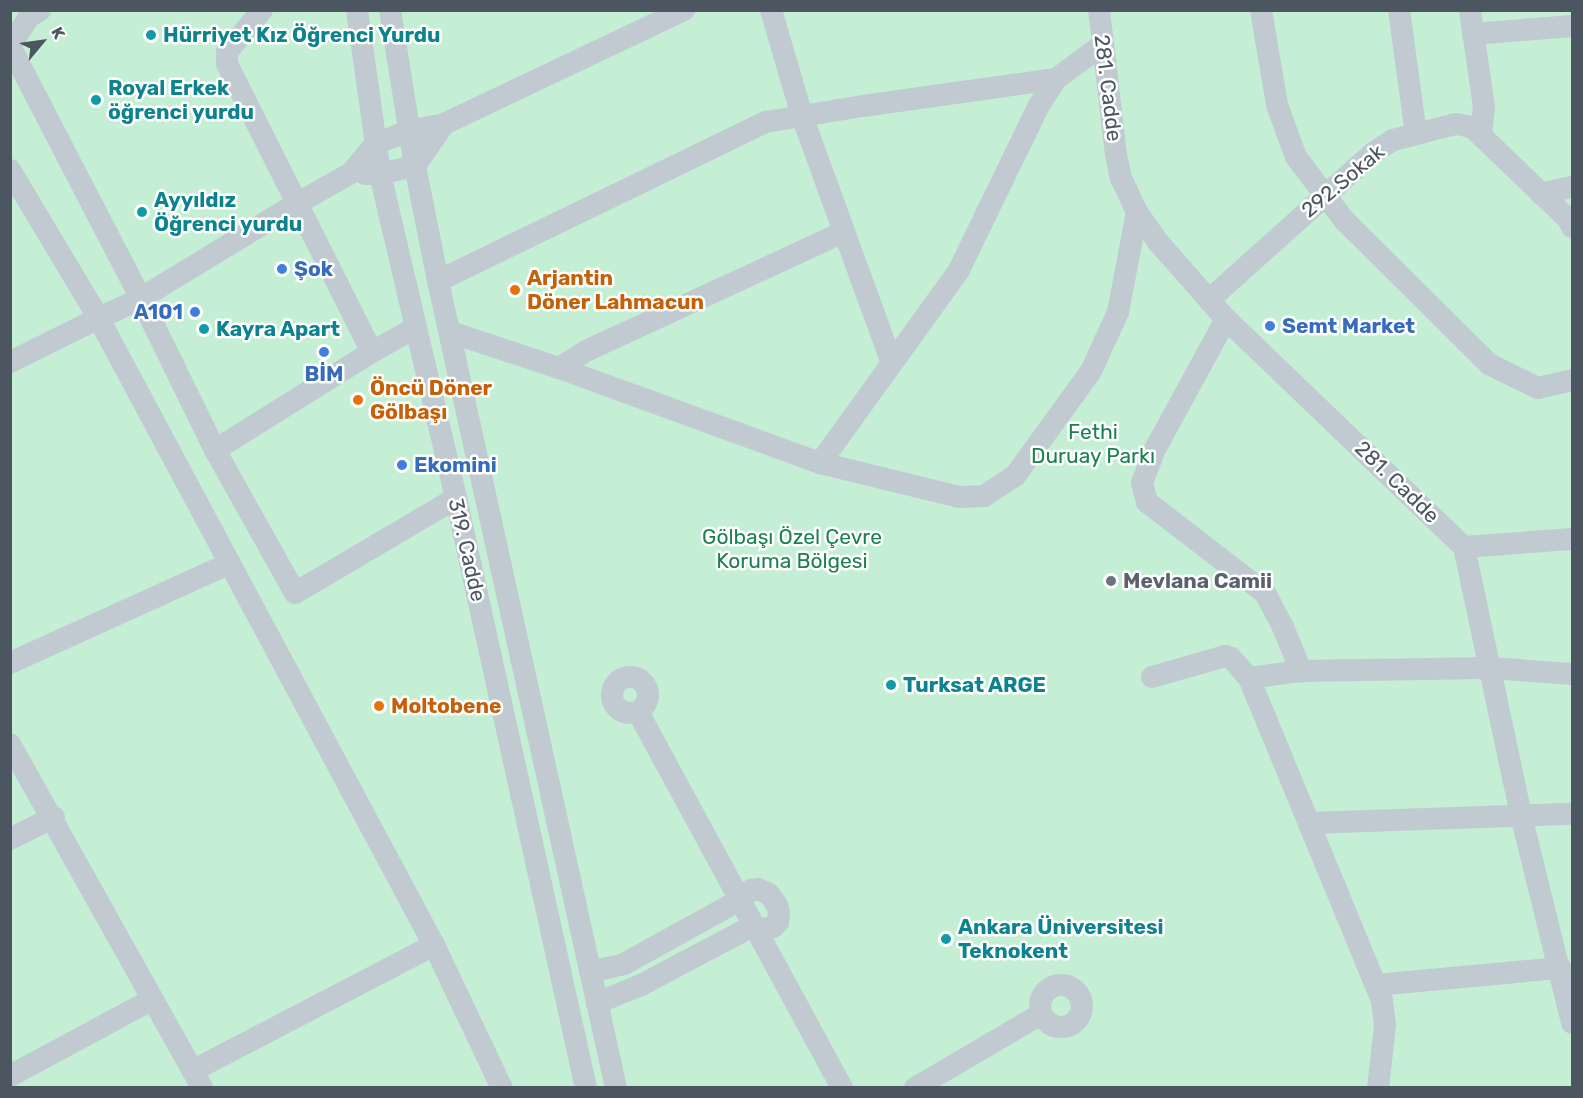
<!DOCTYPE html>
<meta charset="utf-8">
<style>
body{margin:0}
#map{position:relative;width:1583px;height:1098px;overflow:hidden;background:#f5f3f3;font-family:Rubik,sans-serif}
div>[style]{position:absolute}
.green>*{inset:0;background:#c4efd5;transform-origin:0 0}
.minor>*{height:22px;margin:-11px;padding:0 11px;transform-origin:11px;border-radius:11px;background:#c1cad1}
.minor>.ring{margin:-11px;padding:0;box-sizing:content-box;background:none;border:22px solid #c1cad1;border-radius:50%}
.dots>*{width:16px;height:16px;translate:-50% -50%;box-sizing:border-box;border:3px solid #fff;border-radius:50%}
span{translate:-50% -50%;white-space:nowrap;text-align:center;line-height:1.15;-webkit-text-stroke:5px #fff;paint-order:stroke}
.culture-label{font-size:21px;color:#0d838f;font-weight:700}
.left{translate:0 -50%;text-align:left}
.street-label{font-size:21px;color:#4b5660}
.shop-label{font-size:21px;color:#366cbe;font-weight:700}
.right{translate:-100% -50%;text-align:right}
.food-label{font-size:21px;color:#c56008;font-weight:700}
.park-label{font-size:21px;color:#1b814e}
.worship-label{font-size:21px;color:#5b616d;font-weight:700}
.frame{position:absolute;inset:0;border:12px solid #4b5660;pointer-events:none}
.north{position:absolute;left:12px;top:12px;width:60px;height:60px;-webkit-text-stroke:4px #fff;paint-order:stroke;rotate:61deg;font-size:16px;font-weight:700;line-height:24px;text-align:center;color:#4b5660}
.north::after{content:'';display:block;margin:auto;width:21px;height:27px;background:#4b5660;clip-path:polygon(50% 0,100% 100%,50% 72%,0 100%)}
</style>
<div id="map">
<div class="green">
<div style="left:10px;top:11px;width:1562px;height:1076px"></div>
</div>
<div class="minor">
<div style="left:262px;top:10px;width:55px;rotate:129.8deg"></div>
<div style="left:227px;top:52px;width:12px;rotate:90deg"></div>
<div style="left:227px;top:64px;width:322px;rotate:63.3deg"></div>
<div style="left:357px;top:10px;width:166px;rotate:82deg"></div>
<div style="left:380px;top:174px;width:347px;rotate:76.8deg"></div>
<div style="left:459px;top:512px;width:590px;rotate:77.57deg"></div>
<div style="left:390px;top:10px;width:158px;rotate:80.9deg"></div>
<div style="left:415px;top:166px;width:117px;rotate:78.7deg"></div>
<div style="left:438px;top:281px;width:826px;rotate:77.56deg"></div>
<div style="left:771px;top:10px;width:110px;rotate:73.7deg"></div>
<div style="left:802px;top:116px;width:263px;rotate:70deg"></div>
<div style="left:1099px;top:10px;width:146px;rotate:83.3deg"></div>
<div style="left:1116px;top:155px;width:24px;rotate:78deg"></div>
<div style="left:1121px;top:178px;width:38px;rotate:65deg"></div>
<div style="left:1137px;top:212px;width:37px;rotate:55deg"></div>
<div style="left:1158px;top:242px;width:103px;rotate:48.6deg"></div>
<div style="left:1226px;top:319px;width:330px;rotate:43.8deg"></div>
<div style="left:1464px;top:547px;width:274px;rotate:78deg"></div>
<div style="left:1521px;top:815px;width:214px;rotate:76.2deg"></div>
<div style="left:1261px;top:10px;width:96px;rotate:80.4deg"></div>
<div style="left:1277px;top:105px;width:55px;rotate:69.9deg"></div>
<div style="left:1296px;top:157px;width:81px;rotate:52.6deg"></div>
<div style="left:1345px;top:221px;width:203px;rotate:44.8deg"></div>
<div style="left:1489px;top:364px;width:55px;rotate:26.1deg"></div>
<div style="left:1538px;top:388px;width:35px;rotate:-13deg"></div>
<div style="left:1399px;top:10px;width:125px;rotate:82.2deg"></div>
<div style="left:1470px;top:10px;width:98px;rotate:81.8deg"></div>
<div style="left:1484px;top:107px;width:28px;rotate:96deg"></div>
<div style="left:1473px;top:34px;width:99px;rotate:-4.6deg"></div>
<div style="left:10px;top:46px;width:283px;rotate:62.6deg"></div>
<div style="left:140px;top:297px;width:170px;rotate:63.9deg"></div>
<div style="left:215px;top:450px;width:164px;rotate:60.8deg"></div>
<div style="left:295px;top:593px;width:187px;rotate:-30.5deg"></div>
<div style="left:10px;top:46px;width:35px;rotate:-57deg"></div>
<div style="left:29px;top:17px;width:13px;rotate:-32deg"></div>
<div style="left:10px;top:170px;width:174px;rotate:59.1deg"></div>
<div style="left:99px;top:319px;width:710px;rotate:61.85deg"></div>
<div style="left:434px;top:945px;width:158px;rotate:64.6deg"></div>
<div style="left:365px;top:174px;width:15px"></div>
<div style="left:380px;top:174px;width:36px;rotate:-13deg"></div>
<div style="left:415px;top:166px;width:51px;rotate:-55.4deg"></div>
<div style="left:1541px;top:194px;width:32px;rotate:-13deg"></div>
<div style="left:438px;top:281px;width:365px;rotate:-25.9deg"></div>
<div style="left:766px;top:122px;width:98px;rotate:-9.4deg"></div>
<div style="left:863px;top:106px;width:195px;rotate:-8deg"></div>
<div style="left:1209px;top:300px;width:220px;rotate:-41.9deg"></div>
<div style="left:1373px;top:153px;width:24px;rotate:-33deg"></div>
<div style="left:1393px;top:140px;width:65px;rotate:-14.3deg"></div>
<div style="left:1456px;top:124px;width:16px;rotate:11deg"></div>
<div style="left:1472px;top:127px;width:133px;rotate:43.8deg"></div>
<div style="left:1568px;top:219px;width:9px;rotate:63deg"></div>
<div style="left:112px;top:312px;width:29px;rotate:-25deg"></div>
<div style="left:138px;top:300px;width:185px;rotate:-31.3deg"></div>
<div style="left:296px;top:204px;width:63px;rotate:-29.4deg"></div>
<div style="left:351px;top:173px;width:38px;rotate:-50deg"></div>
<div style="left:375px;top:144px;width:36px;rotate:-21deg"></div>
<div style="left:409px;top:131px;width:36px;rotate:-11deg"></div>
<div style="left:444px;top:124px;width:266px;rotate:-25.4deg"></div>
<div style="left:1226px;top:319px;width:148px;rotate:118.6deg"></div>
<div style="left:1155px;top:449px;width:36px;rotate:111deg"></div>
<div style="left:1142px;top:483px;width:20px;rotate:75deg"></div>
<div style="left:1147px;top:502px;width:149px;rotate:37.6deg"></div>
<div style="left:1265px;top:593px;width:38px;rotate:62deg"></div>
<div style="left:1283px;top:627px;width:48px;rotate:67.8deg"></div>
<div style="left:450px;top:332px;width:115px;rotate:18.3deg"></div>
<div style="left:559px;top:368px;width:278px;rotate:20deg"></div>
<div style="left:820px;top:463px;width:143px;rotate:13.7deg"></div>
<div style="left:959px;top:497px;width:25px;rotate:-2deg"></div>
<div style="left:984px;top:496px;width:37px;rotate:-33deg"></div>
<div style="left:1015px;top:476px;width:130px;rotate:-54.1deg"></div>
<div style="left:1091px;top:371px;width:65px;rotate:-65.4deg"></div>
<div style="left:1118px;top:312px;width:102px;rotate:-79.2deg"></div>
<div style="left:10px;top:362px;width:113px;rotate:-26.3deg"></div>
<div style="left:559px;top:368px;width:32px;rotate:-32deg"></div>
<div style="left:586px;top:351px;width:284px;rotate:-24.8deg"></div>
<div style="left:215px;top:450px;width:185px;rotate:-32deg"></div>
<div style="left:372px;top:352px;width:49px;rotate:-29.2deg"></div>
<div style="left:820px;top:463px;width:238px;rotate:-54.2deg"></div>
<div style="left:959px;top:270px;width:181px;rotate:-64.1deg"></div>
<div style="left:1038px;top:107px;width:33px;rotate:-57deg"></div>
<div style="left:1056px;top:79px;width:57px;rotate:-36.5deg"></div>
<div style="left:1464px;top:547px;width:108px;rotate:-4.2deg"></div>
<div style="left:10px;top:663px;width:239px;rotate:-24.4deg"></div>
<div class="ring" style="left:612px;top:677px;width:14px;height:14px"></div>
<div style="left:1152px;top:677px;width:76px;rotate:-16deg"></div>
<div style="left:1225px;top:656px;width:6px;rotate:18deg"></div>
<div style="left:1231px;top:658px;width:27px;rotate:48deg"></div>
<div style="left:1249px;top:678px;width:349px;rotate:67.6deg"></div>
<div style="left:1382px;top:1001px;width:24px;rotate:83deg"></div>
<div style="left:1385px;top:1025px;width:63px;rotate:96.3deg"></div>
<div style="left:1249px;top:678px;width:52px;rotate:-7.7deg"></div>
<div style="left:1301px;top:671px;width:188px;rotate:-0.9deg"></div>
<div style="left:1489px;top:668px;width:83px;rotate:4.1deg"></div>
<div style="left:638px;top:712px;width:428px;rotate:61.5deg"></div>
<div style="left:10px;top:744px;width:394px;rotate:60.8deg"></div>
<div style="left:1310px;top:823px;width:262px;rotate:-2deg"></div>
<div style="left:10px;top:839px;width:49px;rotate:-26.6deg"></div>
<div style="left:590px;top:972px;width:35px;rotate:-13deg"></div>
<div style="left:624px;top:964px;width:132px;rotate:-28.9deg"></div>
<div style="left:740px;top:900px;width:15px;rotate:-42deg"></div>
<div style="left:751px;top:890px;width:7px;rotate:-8deg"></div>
<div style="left:758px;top:889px;width:12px;rotate:24deg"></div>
<div style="left:769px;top:894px;width:14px;rotate:54deg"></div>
<div style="left:777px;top:905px;width:9px;rotate:77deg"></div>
<div style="left:779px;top:914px;width:8px;rotate:97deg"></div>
<div style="left:778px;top:922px;width:7px;rotate:135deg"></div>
<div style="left:773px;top:927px;width:10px;rotate:169deg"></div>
<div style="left:763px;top:929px;width:9px;rotate:-167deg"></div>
<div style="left:754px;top:927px;width:9px;rotate:162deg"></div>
<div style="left:745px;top:930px;width:118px;rotate:152.1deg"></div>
<div style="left:641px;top:985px;width:48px;rotate:157.8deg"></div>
<div class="ring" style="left:1040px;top:985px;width:20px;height:20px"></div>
<div style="left:1376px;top:985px;width:185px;rotate:-5.3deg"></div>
<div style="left:194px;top:1070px;width:271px;rotate:-27.5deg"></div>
<div style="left:10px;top:1076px;width:160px;rotate:-28.3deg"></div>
<div style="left:915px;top:1088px;width:146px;rotate:-30.4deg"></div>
</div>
<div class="dots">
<div style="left:151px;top:35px;background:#0f9aa8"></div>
<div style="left:96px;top:100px;background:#0f9aa8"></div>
<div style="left:142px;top:212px;background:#0f9aa8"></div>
<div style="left:282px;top:269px;background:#3f7fe0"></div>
<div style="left:515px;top:290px;background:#e8710a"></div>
<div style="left:195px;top:312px;background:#3f7fe0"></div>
<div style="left:1270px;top:326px;background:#3f7fe0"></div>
<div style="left:204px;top:329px;background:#0f9aa8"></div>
<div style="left:324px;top:352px;background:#3f7fe0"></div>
<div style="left:358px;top:400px;background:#e8710a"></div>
<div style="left:402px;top:465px;background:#3f7fe0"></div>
<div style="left:1111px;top:581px;background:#6b7280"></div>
<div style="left:891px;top:685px;background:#0f9aa8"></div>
<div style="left:379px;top:706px;background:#e8710a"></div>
<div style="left:946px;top:939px;background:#0f9aa8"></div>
</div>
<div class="culture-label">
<span class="left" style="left:163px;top:35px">Hürriyet Kız Öğrenci Yurdu</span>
<span class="left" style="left:108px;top:100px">Royal Erkek<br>öğrenci yurdu</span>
<span class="left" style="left:154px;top:212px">Ayyıldız<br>Öğrenci yurdu</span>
<span class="left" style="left:216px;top:329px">Kayra Apart</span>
<span class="left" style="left:903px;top:685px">Turksat ARGE</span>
<span class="left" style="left:958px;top:939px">Ankara Üniversitesi<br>Teknokent</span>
</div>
<div class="street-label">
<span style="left:1108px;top:88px;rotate:83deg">281. Cadde</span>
<span style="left:1343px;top:181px;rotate:-40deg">292.Sokak</span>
<span style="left:1397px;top:482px;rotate:44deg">281. Cadde</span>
<span style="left:467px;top:550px;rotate:77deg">319. Cadde</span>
</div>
<div class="shop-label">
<span class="left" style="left:294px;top:269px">Şok</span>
<span class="right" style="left:183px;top:312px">A101</span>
<span class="left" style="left:1282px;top:326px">Semt Market</span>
<span style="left:324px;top:374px">BİM</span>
<span class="left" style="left:414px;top:465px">Ekomini</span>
</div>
<div class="food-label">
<span class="left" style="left:527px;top:290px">Arjantin<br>Döner Lahmacun</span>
<span class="left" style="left:370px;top:400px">Öncü Döner<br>Gölbaşı</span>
<span class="left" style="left:391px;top:706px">Moltobene</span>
</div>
<div class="park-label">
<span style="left:1093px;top:444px">Fethi<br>Duruay Parkı</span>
<span style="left:792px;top:549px">Gölbaşı Özel Çevre<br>Koruma Bölgesi</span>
</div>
<div class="worship-label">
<span class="left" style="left:1123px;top:581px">Mevlana Camii</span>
</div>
<div class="frame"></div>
<div class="north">K</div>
</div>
